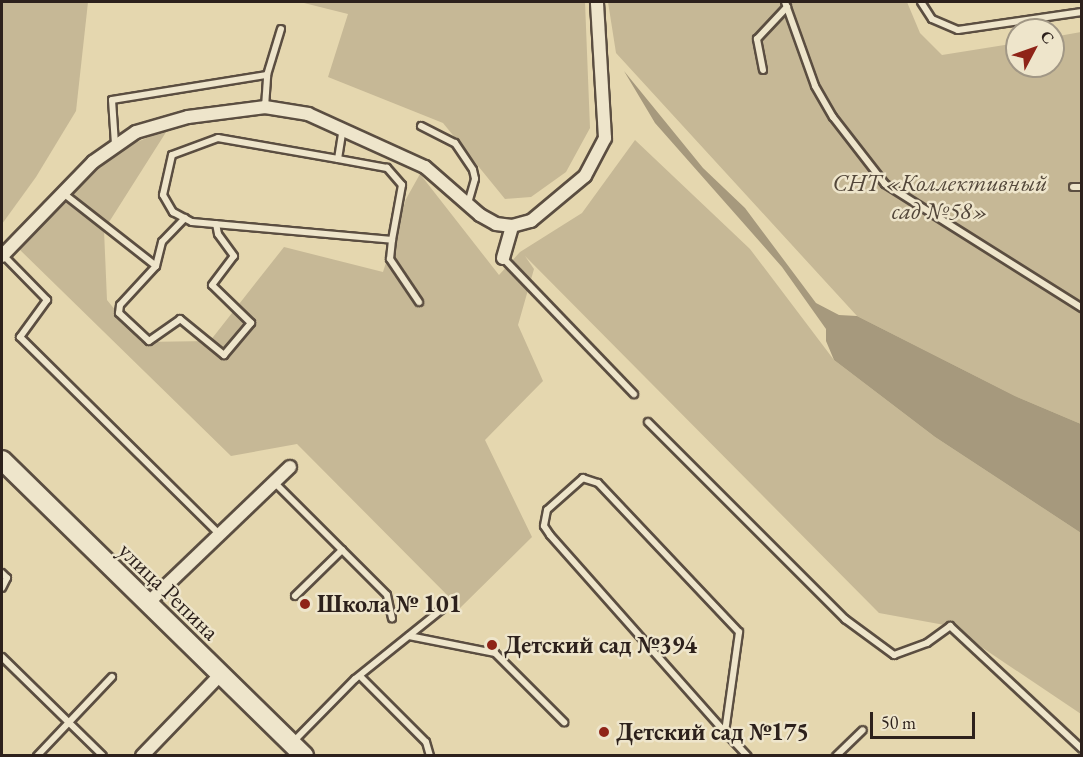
<!DOCTYPE html>
<meta charset="utf-8">
<style>
body{margin:0}
#map{position:relative;width:1083px;height:757px;overflow:hidden;background:#e5d7af;font-family:"EB Garamond",serif}
div>[style]{position:absolute}
.green>*{inset:0;background:#c6b896}
.water>*{inset:0;background:#a6997d}
.roads{filter:drop-shadow(2px 0 #5b4e41) drop-shadow(-2px 0 #5b4e41) drop-shadow(0 2px #5b4e41) drop-shadow(0 -2px #5b4e41)}
.lane>*{height:6px;margin:-3px;padding:0 3px;transform-origin:3px;border-radius:3px;background:#eee5cb}
.street>*{height:12px;margin:-6px;padding:0 6px;transform-origin:6px;border-radius:6px;background:#eee5cb}
.secondary>*{height:18px;margin:-9px;padding:0 9px;transform-origin:9px;border-radius:9px;background:#eee5cb}
.dots>*{width:16px;height:16px;translate:-50% -50%;box-sizing:border-box;border:3px solid #eee5cb;border-radius:50%}
span{translate:-50% -50%;white-space:nowrap;text-align:center;line-height:1.15;-webkit-text-stroke:5px #eee5cb;paint-order:stroke}
.park-label{font-size:24px;color:#53473a;font-style:italic}
.street-label{font-size:24px;color:#2d211c}
.poi-label{font-size:24px;color:#2d211c;font-weight:700}
.left{translate:0 -50%;text-align:left}
.frame{position:absolute;inset:0;border:3px solid #2d211c;pointer-events:none}
.north{position:absolute;left:1005px;top:18px;width:60px;height:60px;box-sizing:border-box;background:#eee5cb;border:2px solid #a19785;border-radius:50%;rotate:49deg;font-size:16px;font-weight:700;line-height:24px;text-align:center;color:#2d211c}
.north::after{content:'';display:block;margin:auto;width:21px;height:27px;background:#8f2418;clip-path:polygon(50% 0,100% 100%,50% 72%,0 100%)}
.scale{position:absolute;left:870px;top:712px;width:105px;height:27px;box-sizing:border-box;border:3px solid #2d211c;border-top:0;padding-left:8px;font-size:18px;line-height:21px;white-space:nowrap;color:#2d211c;-webkit-text-stroke:4px #eee5cb;paint-order:stroke}
</style>
<div id="map">
<div class="green">
<div style="clip-path:polygon(2px 2px,88px 2px,76px 111px,36px 177px,2px 224px)"></div>
<div style="clip-path:polygon(300px 2px,585px 2px,590px 128px,566px 172px,531px 197px,505px 199px,443px 123px,328px 77px,348px 14px)"></div>
<div style="clip-path:polygon(608px 2px,907px 2px,920px 33px,942px 55px,1017px 43px,1017px 66px,1053px 66px,1053px 37px,1081px 32px,1081px 424px,1015px 396px,857px 316px,616px 53px)"></div>
<div style="clip-path:polygon(168px 129px,104px 230px,107px 300px,141px 342px,210px 341px,284px 247px,383px 272px,406px 199px,420px 174px,499px 275px,520px 252px,582px 213px,635px 140px,750px 249px,834px 360px,935px 437px,1081px 533px,1081px 714px,950px 626px,879px 613px,525px 256px,534px 269px,518px 325px,543px 381px,485px 440px,532px 537px,460px 608px,297px 444px,231px 456px,18px 248px,118px 150px)"></div>
</div>
<div class="water">
<div style="clip-path:polygon(624px 71px,703px 168px,745px 208px,816px 303px,839px 315px,857px 316px,1015px 396px,1081px 424px,1081px 533px,935px 437px,834px 360px,826px 341px,826px 329px,782px 267px,655px 123px)"></div>
</div>
<div class="roads">
<div class="lane">
<div style="left:785px;top:2px;width:89px;rotate:70.3deg"></div>
<div style="left:815px;top:86px;width:36px;rotate:60deg"></div>
<div style="left:833px;top:117px;width:85px;rotate:52.2deg"></div>
<div style="left:885px;top:184px;width:233px;rotate:32.2deg"></div>
<div style="left:921px;top:2px;width:20px;rotate:57deg"></div>
<div style="left:932px;top:19px;width:28px;rotate:23deg"></div>
<div style="left:958px;top:30px;width:125px;rotate:-8.3deg"></div>
<div style="left:763px;top:70px;width:32px;rotate:-101deg"></div>
<div style="left:757px;top:39px;width:44px;rotate:-46.8deg"></div>
<div style="left:265px;top:107px;width:32px;rotate:-86deg"></div>
<div style="left:421px;top:126px;width:38px;rotate:27deg"></div>
<div style="left:455px;top:143px;width:32px;rotate:56deg"></div>
<div style="left:473px;top:170px;width:9px;rotate:77deg"></div>
<div style="left:475px;top:179px;width:25px;rotate:106deg"></div>
<div style="left:115px;top:144px;width:44px;rotate:-93.9deg"></div>
<div style="left:112px;top:100px;width:157px;rotate:-9.2deg"></div>
<div style="left:267px;top:75px;width:48px;rotate:-73.1deg"></div>
<div style="left:338px;top:159px;width:122px;rotate:-170.1deg"></div>
<div style="left:218px;top:138px;width:49px;rotate:159.7deg"></div>
<div style="left:172px;top:155px;width:41px;rotate:102.7deg"></div>
<div style="left:163px;top:195px;width:20px;rotate:60deg"></div>
<div style="left:173px;top:212px;width:21px;rotate:28deg"></div>
<div style="left:192px;top:222px;width:201px;rotate:5.1deg"></div>
<div style="left:392px;top:240px;width:56px;rotate:-79.7deg"></div>
<div style="left:402px;top:185px;width:23px;rotate:-131deg"></div>
<div style="left:387px;top:168px;width:50px;rotate:-169.6deg"></div>
<div style="left:338px;top:159px;width:31px;rotate:-81deg"></div>
<div style="left:1073px;top:187px;width:9px"></div>
<div style="left:63px;top:193px;width:118px;rotate:38.1deg"></div>
<div style="left:185px;top:218px;width:33px;rotate:134deg"></div>
<div style="left:162px;top:242px;width:25px;rotate:104deg"></div>
<div style="left:156px;top:266px;width:53px;rotate:132.7deg"></div>
<div style="left:120px;top:305px;width:8px;rotate:97deg"></div>
<div style="left:119px;top:313px;width:41px;rotate:43deg"></div>
<div style="left:149px;top:341px;width:38px;rotate:-35deg"></div>
<div style="left:180px;top:319px;width:57px;rotate:39.3deg"></div>
<div style="left:224px;top:355px;width:42px;rotate:-49.8deg"></div>
<div style="left:251px;top:323px;width:54px;rotate:-135.7deg"></div>
<div style="left:212px;top:285px;width:36px;rotate:-53deg"></div>
<div style="left:234px;top:256px;width:27px;rotate:-126deg"></div>
<div style="left:218px;top:234px;width:10px;rotate:-101deg"></div>
<div style="left:392px;top:240px;width:19px;rotate:96deg"></div>
<div style="left:390px;top:259px;width:52px;rotate:56deg"></div>
<div style="left:3px;top:255px;width:63px;rotate:45.6deg"></div>
<div style="left:47px;top:300px;width:46px;rotate:126.1deg"></div>
<div style="left:20px;top:337px;width:280px;rotate:44.7deg"></div>
<div style="left:503px;top:258px;width:189px;rotate:46.1deg"></div>
<div style="left:648px;top:422px;width:279px;rotate:45deg"></div>
<div style="left:845px;top:619px;width:61px;rotate:36.3deg"></div>
<div style="left:894px;top:655px;width:35px;rotate:-20deg"></div>
<div style="left:927px;top:643px;width:29px;rotate:-36deg"></div>
<div style="left:950px;top:626px;width:180px;rotate:43deg"></div>
<div style="left:275px;top:483px;width:158px;rotate:45deg"></div>
<div style="left:387px;top:595px;width:24px;rotate:78deg"></div>
<div style="left:2px;top:573px;width:7px;rotate:45deg"></div>
<div style="left:7px;top:578px;width:11px;rotate:117deg"></div>
<div style="left:295px;top:596px;width:66px;rotate:-44.4deg"></div>
<div style="left:409px;top:636px;width:88px;rotate:11.2deg"></div>
<div style="left:495px;top:653px;width:98px;rotate:45deg"></div>
<div style="left:2px;top:657px;width:141px;rotate:44.4deg"></div>
<div style="left:360px;top:676px;width:93px;rotate:45deg"></div>
<div style="left:426px;top:742px;width:15px;rotate:74deg"></div>
<div style="left:725px;top:732px;width:101px;rotate:-82deg"></div>
<div style="left:739px;top:632px;width:205px;rotate:-133.4deg"></div>
<div style="left:598px;top:483px;width:16px;rotate:-162deg"></div>
<div style="left:583px;top:478px;width:48px;rotate:138.4deg"></div>
<div style="left:547px;top:510px;width:16px;rotate:101deg"></div>
<div style="left:544px;top:526px;width:11px;rotate:56deg"></div>
<div style="left:550px;top:535px;width:264px;rotate:48.4deg"></div>
<div style="left:725px;top:732px;width:33px;rotate:47deg"></div>
<div style="left:294px;top:741px;width:87px;rotate:-45.5deg"></div>
<div style="left:355px;top:679px;width:112px;rotate:-38.8deg"></div>
<div style="left:37px;top:756px;width:109px;rotate:-46.5deg"></div>
<div style="left:836px;top:756px;width:37px;rotate:-44deg"></div>
</div>
<div class="street">
<div style="left:2px;top:256px;width:131px;rotate:-45.9deg"></div>
<div style="left:93px;top:162px;width:52px;rotate:-34.9deg"></div>
<div style="left:136px;top:132px;width:54px;rotate:-16.1deg"></div>
<div style="left:188px;top:117px;width:78px;rotate:-7.4deg"></div>
<div style="left:265px;top:107px;width:44px;rotate:9.2deg"></div>
<div style="left:308px;top:114px;width:128px;rotate:24.4deg"></div>
<div style="left:425px;top:167px;width:73px;rotate:41.1deg"></div>
<div style="left:480px;top:215px;width:18px;rotate:29deg"></div>
<div style="left:496px;top:224px;width:16px;rotate:7deg"></div>
<div style="left:512px;top:226px;width:20px;rotate:-15deg"></div>
<div style="left:531px;top:221px;width:70px;rotate:-39.8deg"></div>
<div style="left:585px;top:176px;width:43px;rotate:-62.2deg"></div>
<div style="left:605px;top:138px;width:136px;rotate:-93.4deg"></div>
<div style="left:503px;top:258px;width:33px;rotate:-74deg"></div>
<div style="left:147px;top:604px;width:198px;rotate:-43.8deg"></div>
<div style="left:142px;top:756px;width:112px;rotate:-46.1deg"></div>
</div>
<div class="secondary">
<div style="left:2px;top:460px;width:423px;rotate:44.4deg"></div>
</div>
</div>
<div class="dots">
<div style="left:305px;top:604px;background:#8f2418"></div>
<div style="left:492px;top:645px;background:#8f2418"></div>
<div style="left:604px;top:732px;background:#8f2418"></div>
</div>
<div class="park-label">
<span style="left:940px;top:197px">СНТ «Коллективный<br>сад №58»</span>
</div>
<div class="street-label">
<span style="left:169px;top:591px;rotate:44deg">улица Репина</span>
</div>
<div class="poi-label">
<span class="left" style="left:317px;top:604px">Школа № 101</span>
<span class="left" style="left:504px;top:645px">Детский сад №394</span>
<span class="left" style="left:616px;top:732px">Детский сад №175</span>
</div>
<div class="frame"></div>
<div class="north">С</div>
<div class="scale">50 m</div>
</div>
